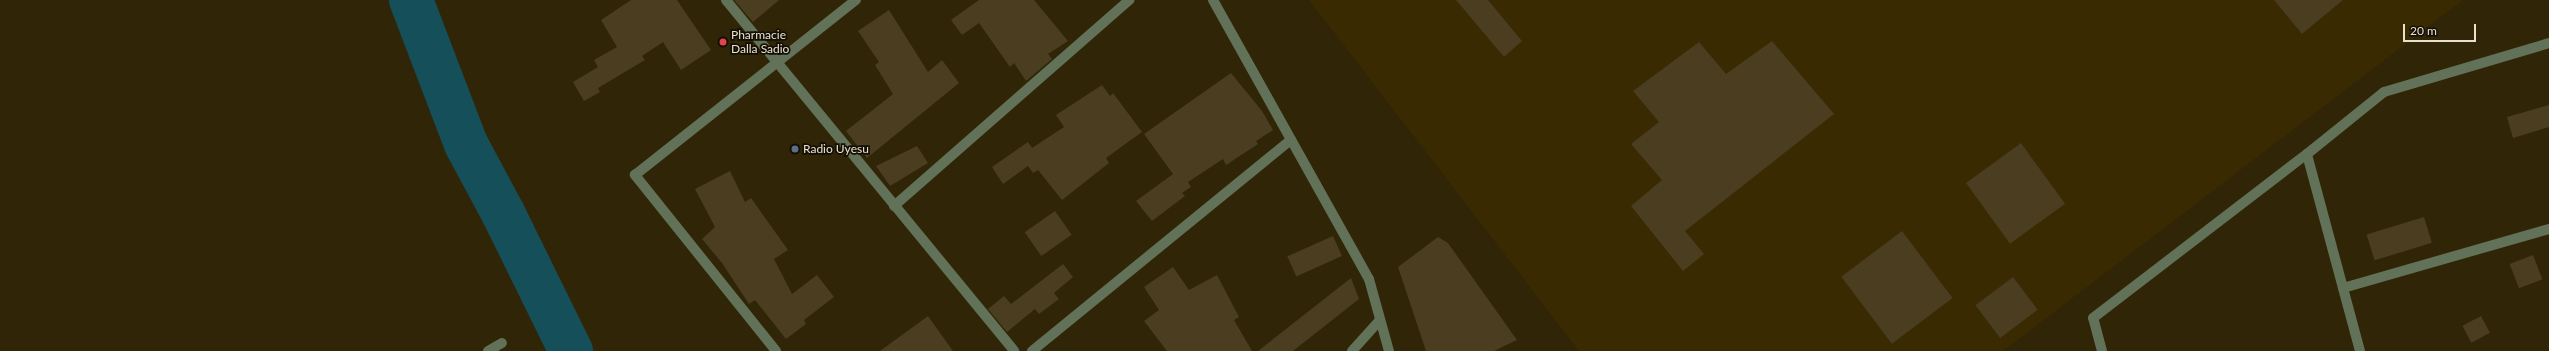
<!DOCTYPE html>
<style>
body{margin:0}
#map{position:relative;width:2549px;height:351px;overflow:hidden;background:#312507;font-family:Lato,sans-serif}
div>[style]{position:absolute}
.built>*{inset:0;background:#392a02}
.river>*{height:44px;margin:-22px;padding:0 22px;transform-origin:22px;border-radius:22px;background:#154f59}
.building>*{inset:0;background:#4a3d20;transform-origin:0 0}
.minor>*{height:10px;margin:-5px;padding:0 5px;transform-origin:5px;border-radius:5px;background:#627258}
.dots>*{width:11px;height:11px;translate:-50% -50%;box-sizing:border-box;border:2px solid #140f04;border-radius:50%}
span{translate:-50% -50%;white-space:nowrap;text-align:center;line-height:1.15;-webkit-text-stroke:3.5px #140f04;paint-order:stroke}
.poi-label{font-size:12px;color:#e8e1d0}
.left{translate:0 -50%;text-align:left}
.scale{position:absolute;left:2403px;top:24px;width:73px;height:18px;box-sizing:border-box;border:2px solid #e8e1d0;border-top:0;padding-left:5px;font-size:12px;line-height:14px;white-space:nowrap;color:#e8e1d0;-webkit-text-stroke:3px #140f04;paint-order:stroke}
</style>
<div id="map">
<div class="built">
<div style="clip-path:polygon(1309px 0,2463px 0,2003px 351px,1579px 351px)"></div>
</div>
<div class="river">
<div style="left:411px;top:0;width:154px;rotate:69.1deg"></div>
<div style="left:466px;top:144px;width:81px;rotate:61.8deg"></div>
<div style="left:504px;top:215px;width:152px;rotate:63.8deg"></div>
</div>
<div class="building">
<div style="clip-path:polygon(631px 0,677px 0,711px 50px,681px 70px,663px 42px,642px 56px,645px 60px,598px 88px,600px 92px,584px 101px,573px 82px,598px 67px,594px 60px,617px 47px,601px 20px)"></div>
<div style="clip-path:polygon(734px 0,779px 0,753px 22px)"></div>
<div style="clip-path:polygon(979px 0,1034px 0,1068px 41px,1048px 54px,1052px 59px,1026px 81px,1014px 63px,1010px 67px,979px 23px,962px 35px,951px 20px)"></div>
<div style="clip-path:polygon(1456px 0,1488px 0,1522px 41px,1504px 57px)"></div>
<div style="clip-path:polygon(2274px 0,2343px 0,2302px 34px)"></div>
<div style="clip-path:polygon(889px 10px,928px 72px,942px 60px,959px 83px,867px 158px,846px 131px,893px 94px,875px 65px,879px 62px,858px 31px)"></div>
<div style="clip-path:polygon(1772px 41px,1834px 114px,1685px 231px,1704px 254px,1683px 271px,1631px 206px,1662px 180px,1631px 144px,1659px 122px,1633px 91px,1699px 42px,1726px 74px)"></div>
<div style="clip-path:polygon(1231px 73px,1262px 111px,1273px 130px,1256px 141px,1258px 144px,1226px 165px,1223px 159px,1188px 182px,1191px 187px,1182px 193px,1185px 196px,1152px 221px,1136px 201px,1173px 174px,1144px 134px)"></div>
<div style="clip-path:polygon(1102px 85px,1110px 96px,1113px 93px,1142px 132px,1106px 158px,1109px 163px,1062px 200px,1038px 170px,1033px 173px,1028px 166px,1003px 184px,992px 167px,1028px 142px,1032px 148px,1064px 127px,1056px 115px)"></div>
<div style="clip-path:polygon(2549px 105px,2549px 127px,2513px 138px,2507px 117px)"></div>
<div style="left:2021px;top:143px;width:75px;height:68px;rotate:54deg"></div>
<div style="clip-path:polygon(917px 146px,928px 163px,890px 186px,876px 166px)"></div>
<div style="clip-path:polygon(730px 171px,745px 202px,751px 198px,788px 250px,774px 259px,792px 294px,817px 275px,834px 297px,804px 320px,806px 324px,786px 339px,755px 300px,749px 304px,722px 263px,702px 239px,715px 227px,695px 189px)"></div>
<div style="left:1055px;top:211px;width:29px;height:37px;rotate:55deg"></div>
<div style="left:2424px;top:217px;width:27px;height:60px;rotate:73deg"></div>
<div style="left:1902px;top:231px;width:84px;height:76px;rotate:53deg"></div>
<div style="left:1333px;top:236px;width:22px;height:50px;rotate:66deg"></div>
<div style="clip-path:polygon(1438px 237px,1448px 243px,1517px 340px,1494px 351px,1426px 351px,1398px 267px)"></div>
<div style="left:2533px;top:255px;width:26px;height:25px;rotate:69deg"></div>
<div style="clip-path:polygon(1063px 264px,1073px 277px,1054px 293px,1059px 299px,1039px 314px,1035px 309px,1007px 332px,988px 309px,1004px 296px,1011px 304px)"></div>
<div style="clip-path:polygon(1173px 267px,1189px 290px,1217px 275px,1239px 317px,1234px 320px,1252px 351px,1167px 351px,1144px 321px,1159px 310px,1144px 287px)"></div>
<div style="left:2013px;top:277px;width:41px;height:47px;rotate:53deg"></div>
<div style="clip-path:polygon(1351px 278px,1359px 299px,1293px 351px,1258px 351px)"></div>
<div style="clip-path:polygon(928px 316px,953px 351px,880px 351px)"></div>
<div style="left:2481px;top:316px;width:19px;height:21px;rotate:62deg"></div>
</div>
<div class="minor">
<div style="left:726px;top:0;width:454px;rotate:50.6deg"></div>
<div style="left:1213px;top:0;width:320px;rotate:60.8deg"></div>
<div style="left:1369px;top:279px;width:75px;rotate:74.5deg"></div>
<div style="left:894px;top:206px;width:313px;rotate:-41.2deg"></div>
<div style="left:2343px;top:288px;width:214px;rotate:-16deg"></div>
<div style="left:488px;top:351px;width:16px;rotate:-30deg"></div>
<div style="left:776px;top:351px;width:226px;rotate:-128.7deg"></div>
<div style="left:635px;top:175px;width:282px;rotate:-38.4deg"></div>
<div style="left:1032px;top:351px;width:334px;rotate:-39.2deg"></div>
<div style="left:1352px;top:351px;width:40px;rotate:-48deg"></div>
<div style="left:2102px;top:351px;width:34px;rotate:-105deg"></div>
<div style="left:2093px;top:318px;width:270px;rotate:-37.5deg"></div>
<div style="left:2360px;top:351px;width:204px;rotate:-105.1deg"></div>
<div style="left:2307px;top:154px;width:99px;rotate:-38.8deg"></div>
<div style="left:2384px;top:92px;width:172px;rotate:-16.5deg"></div>
</div>
<div class="dots">
<div style="left:723px;top:42px;background:#e0444e"></div>
<div style="left:795px;top:149px;background:#5c6f8a"></div>
</div>
<div class="poi-label">
<span class="left" style="left:731px;top:42px">Pharmacie<br>Dalla Sadio</span>
<span class="left" style="left:803px;top:149px">Radio Uyesu</span>
</div>
<div class="scale">20 m</div>
</div>
